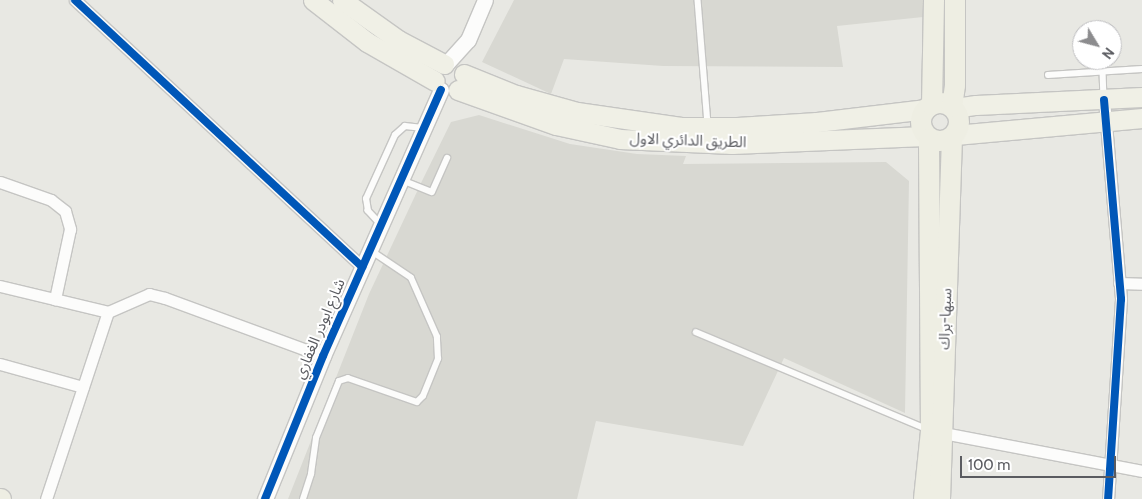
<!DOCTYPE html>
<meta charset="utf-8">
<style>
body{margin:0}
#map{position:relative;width:1142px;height:499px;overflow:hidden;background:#e8e8e3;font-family:Cabin,"Noto Sans Arabic",sans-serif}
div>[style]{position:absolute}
.education>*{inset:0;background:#d8d8d2}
.roads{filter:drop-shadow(1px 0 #c5c5c3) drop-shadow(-1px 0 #c5c5c3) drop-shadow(0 1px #c5c5c3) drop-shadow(0 -1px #c5c5c3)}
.service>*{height:5.5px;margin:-2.75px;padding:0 2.75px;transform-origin:2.75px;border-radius:2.75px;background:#fcfcfb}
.minor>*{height:11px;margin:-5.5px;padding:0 5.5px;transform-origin:5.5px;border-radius:5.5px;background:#fcfcfb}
.tertiary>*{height:15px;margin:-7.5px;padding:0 7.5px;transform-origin:7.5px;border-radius:7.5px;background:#fcfcfb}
.primary>*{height:19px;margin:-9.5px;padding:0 9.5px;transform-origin:9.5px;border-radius:9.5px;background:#f0f0e6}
.trunk>*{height:20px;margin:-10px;padding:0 10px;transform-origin:10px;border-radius:10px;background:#eeeee3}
.trunk>.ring{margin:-10px;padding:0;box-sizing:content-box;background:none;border:20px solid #eeeee3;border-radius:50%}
.cycleway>*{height:8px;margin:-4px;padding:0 4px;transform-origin:4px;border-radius:4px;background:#0057b8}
span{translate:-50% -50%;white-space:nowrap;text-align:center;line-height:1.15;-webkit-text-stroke:4px #fff;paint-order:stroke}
.street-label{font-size:15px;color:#5a5b60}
.north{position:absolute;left:1072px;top:20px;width:50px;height:50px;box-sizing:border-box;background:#fff;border:1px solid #bdbdbf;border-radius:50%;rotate:127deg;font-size:14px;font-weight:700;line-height:20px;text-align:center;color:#5a5b60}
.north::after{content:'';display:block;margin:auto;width:18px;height:22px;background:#8c8c8e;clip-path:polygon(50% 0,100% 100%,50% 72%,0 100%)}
.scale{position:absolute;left:960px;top:456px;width:156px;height:22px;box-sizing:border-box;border:2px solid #5a5b60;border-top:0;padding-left:6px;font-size:15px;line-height:18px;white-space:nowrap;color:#5a5b60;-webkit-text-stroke:4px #fff;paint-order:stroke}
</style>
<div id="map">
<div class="education">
<div style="clip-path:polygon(514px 0,924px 0,923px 17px,837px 26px,843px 67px,663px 66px,564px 59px,551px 94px,482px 62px)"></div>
<div style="clip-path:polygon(479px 115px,570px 144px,637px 154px,686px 156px,683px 164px,886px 162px,909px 181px,905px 413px,784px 358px,743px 446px,596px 421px,577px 499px,288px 499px,369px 294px,422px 181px,451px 122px)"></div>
</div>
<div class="roads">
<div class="service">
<div style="left:698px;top:0;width:123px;rotate:85.4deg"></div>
<div style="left:1103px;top:71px;width:26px;rotate:88deg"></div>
<div style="left:1048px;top:75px;width:94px;rotate:-3.7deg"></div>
<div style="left:402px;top:180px;width:32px;rotate:22deg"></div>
<div style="left:432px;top:192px;width:37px;rotate:-66deg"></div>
<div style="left:380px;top:224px;width:18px;rotate:-133deg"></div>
<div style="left:368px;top:211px;width:12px;rotate:-99deg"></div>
<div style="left:366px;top:199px;width:70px;rotate:-65.6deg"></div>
<div style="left:395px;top:135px;width:13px;rotate:-42deg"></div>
<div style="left:405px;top:126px;width:18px;rotate:6deg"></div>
<div style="left:696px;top:332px;width:251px;rotate:22.8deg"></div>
<div style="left:303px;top:499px;width:26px;rotate:-72deg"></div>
<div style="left:311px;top:474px;width:36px;rotate:-82deg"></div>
<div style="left:316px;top:438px;width:61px;rotate:-68deg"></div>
<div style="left:339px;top:381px;width:9px;rotate:-18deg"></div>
<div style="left:348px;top:378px;width:73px;rotate:19.2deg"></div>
<div style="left:417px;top:402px;width:8px;rotate:-45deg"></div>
<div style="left:423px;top:396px;width:40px;rotate:-68deg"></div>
<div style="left:438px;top:359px;width:22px;rotate:-93deg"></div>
<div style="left:437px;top:337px;width:64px;rotate:-113.8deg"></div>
<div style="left:411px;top:278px;width:48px;rotate:-146deg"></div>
</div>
<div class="minor">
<div style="left:75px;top:0;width:392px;rotate:42.9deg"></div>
<div style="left:1104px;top:100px;width:200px;rotate:85.1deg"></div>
<div style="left:1121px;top:299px;width:200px;rotate:93.7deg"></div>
<div style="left:0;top:182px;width:54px;rotate:19.4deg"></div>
<div style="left:51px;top:200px;width:18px;rotate:38deg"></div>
<div style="left:65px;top:211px;width:19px;rotate:74deg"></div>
<div style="left:70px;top:229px;width:72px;rotate:102.1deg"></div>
<div style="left:1119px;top:283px;width:23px;rotate:2deg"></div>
<div style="left:0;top:286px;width:111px;rotate:13.5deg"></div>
<div style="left:108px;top:312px;width:45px;rotate:-23.7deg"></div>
<div style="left:149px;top:294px;width:16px;rotate:14deg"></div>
<div style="left:165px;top:298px;width:168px;rotate:20.2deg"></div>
<div style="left:0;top:364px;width:86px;rotate:15.5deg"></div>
<div style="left:938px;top:432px;width:208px;rotate:10.8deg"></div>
<div style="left:46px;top:499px;width:197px;rotate:-71.7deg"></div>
</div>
<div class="tertiary">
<div style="left:447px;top:63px;width:31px;rotate:-48deg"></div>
<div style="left:468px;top:40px;width:43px;rotate:-67deg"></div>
<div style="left:265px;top:499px;width:154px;rotate:-67.9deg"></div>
<div style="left:323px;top:356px;width:291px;rotate:-66.1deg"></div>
</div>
<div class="primary">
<div style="left:313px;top:0;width:68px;rotate:37.9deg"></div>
<div style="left:367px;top:42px;width:78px;rotate:29.8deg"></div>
<div style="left:342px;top:0;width:69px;rotate:35.5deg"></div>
<div style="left:398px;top:40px;width:52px;rotate:27.6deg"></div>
<div style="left:464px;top:74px;width:56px;rotate:22deg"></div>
<div style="left:516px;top:95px;width:63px;rotate:15.6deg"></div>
<div style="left:577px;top:112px;width:105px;rotate:8.2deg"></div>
<div style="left:681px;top:127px;width:56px"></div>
<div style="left:737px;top:127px;width:80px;rotate:-3.6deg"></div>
<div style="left:817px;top:122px;width:110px;rotate:-6.8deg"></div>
<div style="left:458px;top:90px;width:104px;rotate:19.7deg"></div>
<div style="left:556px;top:125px;width:66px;rotate:12.3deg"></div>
<div style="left:620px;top:139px;width:112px;rotate:2.6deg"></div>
<div style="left:732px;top:144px;width:193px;rotate:-2.4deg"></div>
<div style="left:954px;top:108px;width:22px;rotate:-8deg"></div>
<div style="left:976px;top:105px;width:166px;rotate:-2.8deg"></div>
<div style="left:955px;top:135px;width:188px;rotate:-5.2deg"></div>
</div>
<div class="trunk">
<div class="ring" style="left:921px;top:103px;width:18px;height:18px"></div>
<div style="left:932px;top:105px;width:105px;rotate:-88.9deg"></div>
<div style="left:952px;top:107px;width:22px;rotate:-82deg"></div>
<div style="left:955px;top:85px;width:85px;rotate:-90deg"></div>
<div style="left:0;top:499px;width:1px"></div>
<div style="left:924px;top:499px;width:68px;rotate:-84.1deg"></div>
<div style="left:931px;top:431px;width:292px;rotate:-90.4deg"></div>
<div style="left:940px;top:499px;width:361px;rotate:-88.1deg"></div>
</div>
</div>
<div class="cycleway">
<div style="left:75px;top:0;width:392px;rotate:42.9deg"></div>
<div style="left:1104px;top:100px;width:200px;rotate:85.1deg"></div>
<div style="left:1121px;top:299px;width:200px;rotate:93.7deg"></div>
<div style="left:265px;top:499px;width:154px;rotate:-67.9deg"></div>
<div style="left:323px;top:356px;width:291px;rotate:-66.1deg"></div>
</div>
<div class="street-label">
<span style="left:688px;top:141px;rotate:2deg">الطريق الدائري الاول</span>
<span style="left:946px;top:319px;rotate:-88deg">سبها-براك</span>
<span style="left:320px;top:329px;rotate:-67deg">شارع ابودر الغفاري</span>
</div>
<div class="north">N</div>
<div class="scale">100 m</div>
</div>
